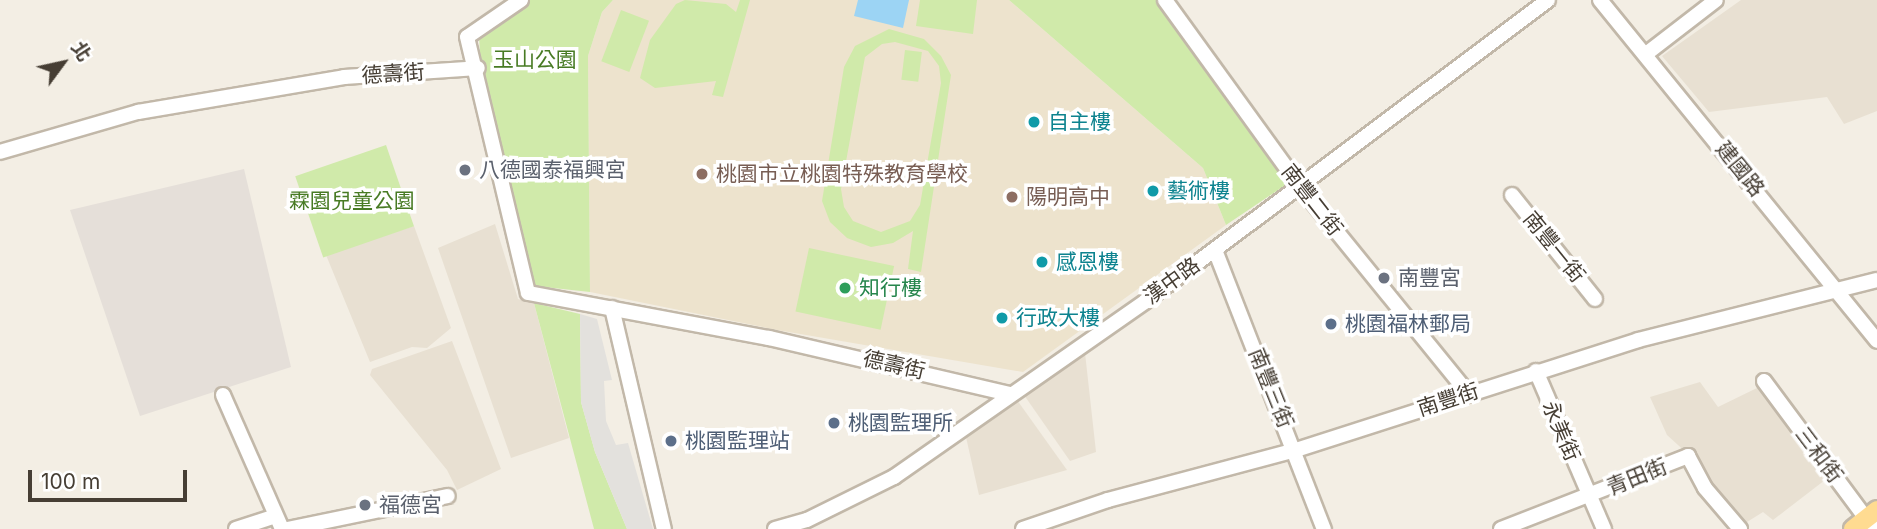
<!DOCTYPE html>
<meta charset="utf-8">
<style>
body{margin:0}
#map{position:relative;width:1877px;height:529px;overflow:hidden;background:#f3eee4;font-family:Inter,"Noto Sans TC",sans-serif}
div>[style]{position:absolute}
.residential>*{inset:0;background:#e8e0d2}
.industrial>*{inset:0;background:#e5dfd9}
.education>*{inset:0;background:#ede3cd}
.green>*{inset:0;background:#d0eaaa;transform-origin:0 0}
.parking>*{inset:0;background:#e3e1dd}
.water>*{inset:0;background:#9cd4f4}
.roads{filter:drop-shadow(2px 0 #c2b8a9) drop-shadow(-2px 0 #c2b8a9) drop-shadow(0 2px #c2b8a9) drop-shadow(0 -2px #c2b8a9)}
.minor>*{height:14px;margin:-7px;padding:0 7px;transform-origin:7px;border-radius:7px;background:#fff}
.major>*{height:18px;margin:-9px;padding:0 9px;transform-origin:9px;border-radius:9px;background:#ffdb91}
.dots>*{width:19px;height:19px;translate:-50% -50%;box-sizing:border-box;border:4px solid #fff;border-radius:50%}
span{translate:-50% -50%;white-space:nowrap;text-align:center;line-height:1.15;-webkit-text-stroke:7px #fff;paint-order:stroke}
.park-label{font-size:21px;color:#487b24}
.street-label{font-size:21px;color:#463e34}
.culture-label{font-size:21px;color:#0d838f}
.left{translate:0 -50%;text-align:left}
.worship-label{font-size:21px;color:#5b616d}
.education-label{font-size:21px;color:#785e54}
.leisure-label{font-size:21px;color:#27864d}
.service-label{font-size:21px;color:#4e5e75}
.north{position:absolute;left:28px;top:28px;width:70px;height:70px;-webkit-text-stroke:5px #fff;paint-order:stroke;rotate:57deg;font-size:19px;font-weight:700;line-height:28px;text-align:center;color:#463e34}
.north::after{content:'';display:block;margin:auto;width:24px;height:32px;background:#463e34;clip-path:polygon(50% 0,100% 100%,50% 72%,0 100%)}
.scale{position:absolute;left:28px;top:470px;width:159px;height:32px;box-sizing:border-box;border:4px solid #463e34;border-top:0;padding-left:9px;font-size:21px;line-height:24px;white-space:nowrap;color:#463e34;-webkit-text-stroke:5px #fff;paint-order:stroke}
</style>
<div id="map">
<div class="residential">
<div style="clip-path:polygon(1741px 0,1877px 0,1877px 111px,1844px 124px,1827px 97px,1709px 112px,1662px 56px)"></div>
<div style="clip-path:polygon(495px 224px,518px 299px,534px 303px,569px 438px,511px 458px,438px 248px)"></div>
<div style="clip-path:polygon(414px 226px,451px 328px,427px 348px,412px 347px,370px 362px,326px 255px)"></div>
<div style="clip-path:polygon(452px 341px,501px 469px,457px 490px,447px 470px,370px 375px,372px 369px)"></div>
<div style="clip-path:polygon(1085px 353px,1096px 452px,1070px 461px,1024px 395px)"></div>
<div style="clip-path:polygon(1700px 382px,1718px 407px,1759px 387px,1825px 480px,1773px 520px,1763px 512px,1739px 527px,1689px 455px,1667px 435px,1650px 397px)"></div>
<div style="clip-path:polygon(1017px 400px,1067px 470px,979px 495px,966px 437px)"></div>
</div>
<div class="industrial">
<div style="clip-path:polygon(244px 169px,291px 367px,140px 416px,70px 210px)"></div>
</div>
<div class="education">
<div style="clip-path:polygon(613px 0,1009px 0,1203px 168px,1226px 225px,1023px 372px,777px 330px,590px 292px,588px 56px,602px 12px)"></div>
</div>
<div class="green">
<div style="clip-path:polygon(530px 0,613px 0,602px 12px,588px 56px,590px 292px,535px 286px,480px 53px,479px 36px)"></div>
<div style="clip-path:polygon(685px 0,726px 4px,736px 12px,740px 0,750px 0,723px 97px,712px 95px,716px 81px,655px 88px,640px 78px,650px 40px,676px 4px)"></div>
<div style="clip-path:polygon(920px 0,977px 0,973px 34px,916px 26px)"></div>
<div style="clip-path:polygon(1009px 0,1157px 0,1290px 182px,1226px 225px,1203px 168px)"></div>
<div style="left:621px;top:10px;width:30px;height:55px;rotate:21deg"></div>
<div style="clip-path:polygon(evenodd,889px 29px,924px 39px,941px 56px,951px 75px,921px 272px,908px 269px,913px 231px,893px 243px,871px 247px,847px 238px,830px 222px,822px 201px,844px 67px,855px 46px,889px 29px,895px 42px,928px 51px,939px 66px,941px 83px,920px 205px,910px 221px,881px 232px,853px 221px,844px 207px,841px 189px,865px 57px,882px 44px,895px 42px)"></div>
<div style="left:905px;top:50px;width:17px;height:30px;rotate:7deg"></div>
<div style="left:386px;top:145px;width:86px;height:96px;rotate:71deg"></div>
<div style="left:809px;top:248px;width:87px;height:65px;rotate:12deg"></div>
<div style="clip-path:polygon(534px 303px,580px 314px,581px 402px,595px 452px,627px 529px,594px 529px)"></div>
</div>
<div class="parking">
<div style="clip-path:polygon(580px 314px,597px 319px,612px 380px,604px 381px,606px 421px,616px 445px,628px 443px,653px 529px,627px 529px,595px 452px,581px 402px)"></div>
</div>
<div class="water">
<div style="clip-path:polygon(858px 0,909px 0,903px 28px,854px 16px)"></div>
</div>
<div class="roads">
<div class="minor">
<div style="left:521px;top:0;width:65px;rotate:145.6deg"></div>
<div style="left:467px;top:37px;width:263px;rotate:76.6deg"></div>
<div style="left:528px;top:293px;width:245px;rotate:10.6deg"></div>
<div style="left:769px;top:338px;width:247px;rotate:13.1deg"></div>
<div style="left:1165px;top:0;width:227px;rotate:54.1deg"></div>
<div style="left:1298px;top:184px;width:269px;rotate:50.9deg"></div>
<div style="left:1600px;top:0;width:439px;rotate:50.9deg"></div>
<div style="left:1646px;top:54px;width:88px;rotate:-37.6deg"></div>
<div style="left:0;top:152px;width:144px;rotate:-16.2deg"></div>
<div style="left:138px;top:112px;width:209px;rotate:-9.6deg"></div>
<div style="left:344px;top:77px;width:134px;rotate:-3.8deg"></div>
<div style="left:1512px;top:195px;width:133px;rotate:51.4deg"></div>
<div style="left:1215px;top:250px;width:300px;rotate:68.7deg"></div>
<div style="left:612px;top:308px;width:227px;rotate:76.8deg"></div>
<div style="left:1536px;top:371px;width:172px;rotate:66.7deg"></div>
<div style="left:1764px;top:381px;width:184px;rotate:53.4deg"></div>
<div style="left:223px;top:395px;width:146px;rotate:66.2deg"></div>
<div style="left:236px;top:529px;width:39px;rotate:-18deg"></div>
<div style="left:288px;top:529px;width:163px;rotate:-11.7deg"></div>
<div style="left:775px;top:529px;width:33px;rotate:-16deg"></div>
<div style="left:807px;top:520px;width:97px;rotate:-26.3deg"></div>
<div style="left:894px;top:477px;width:307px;rotate:-34.9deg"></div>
<div style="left:1146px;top:301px;width:502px;rotate:-36.82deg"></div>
<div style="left:1023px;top:529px;width:90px;rotate:-18.8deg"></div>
<div style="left:1108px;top:500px;width:195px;rotate:-14.9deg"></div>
<div style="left:1296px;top:450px;width:359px;rotate:-17.8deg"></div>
<div style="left:1638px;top:340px;width:246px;rotate:-14.1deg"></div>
<div style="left:1501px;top:529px;width:201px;rotate:-21.3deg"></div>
<div style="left:1688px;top:456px;width:36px;rotate:62deg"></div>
<div style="left:1705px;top:488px;width:54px;rotate:49.5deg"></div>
</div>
<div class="major">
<div style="left:1853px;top:529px;width:31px;rotate:-38deg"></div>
</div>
</div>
<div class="dots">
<div style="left:1034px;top:122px;background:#0f9aa8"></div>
<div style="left:465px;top:170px;background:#6b7280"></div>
<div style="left:702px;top:174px;background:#8d6e63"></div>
<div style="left:1153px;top:191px;background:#0f9aa8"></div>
<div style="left:1012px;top:197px;background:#8d6e63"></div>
<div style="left:1042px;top:262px;background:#0f9aa8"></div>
<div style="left:1384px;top:278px;background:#6b7280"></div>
<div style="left:845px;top:288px;background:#2e9e5b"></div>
<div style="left:1002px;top:318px;background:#0f9aa8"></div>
<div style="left:1331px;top:324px;background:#5c6f8a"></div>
<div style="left:834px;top:423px;background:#5c6f8a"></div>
<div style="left:671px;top:441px;background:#5c6f8a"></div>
<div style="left:365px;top:505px;background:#6b7280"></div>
</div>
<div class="park-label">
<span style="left:535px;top:60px">玉山公園</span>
<span style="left:352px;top:201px">霖園兒童公園</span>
</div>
<div class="street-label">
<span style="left:393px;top:74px;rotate:-4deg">德壽街</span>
<span style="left:1740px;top:169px;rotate:51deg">建國路</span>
<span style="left:1312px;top:200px;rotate:52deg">南豐二街</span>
<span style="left:1554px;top:247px;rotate:51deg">南豐一街</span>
<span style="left:1172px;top:281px;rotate:-36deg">漢中路</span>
<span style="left:894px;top:365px;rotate:13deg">德壽街</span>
<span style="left:1271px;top:388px;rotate:68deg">南豐三街</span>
<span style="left:1448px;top:400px;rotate:-18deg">南豐街</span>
<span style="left:1561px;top:431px;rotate:67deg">永美街</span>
<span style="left:1819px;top:455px;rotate:53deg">三和街</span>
<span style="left:1637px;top:477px;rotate:-22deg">青田街</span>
</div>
<div class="culture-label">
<span class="left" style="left:1048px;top:122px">自主樓</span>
<span class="left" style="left:1167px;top:191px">藝術樓</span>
<span class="left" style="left:1056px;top:262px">感恩樓</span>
<span class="left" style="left:1016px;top:318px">行政大樓</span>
</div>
<div class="worship-label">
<span class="left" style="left:479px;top:170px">八德國泰福興宮</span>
<span class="left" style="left:1398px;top:278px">南豐宮</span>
<span class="left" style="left:379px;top:505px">福德宮</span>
</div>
<div class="education-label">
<span class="left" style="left:716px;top:174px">桃園市立桃園特殊教育學校</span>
<span class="left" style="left:1026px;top:197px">陽明高中</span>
</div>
<div class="leisure-label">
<span class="left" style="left:859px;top:288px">知行樓</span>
</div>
<div class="service-label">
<span class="left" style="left:1345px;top:324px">桃園福林郵局</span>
<span class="left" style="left:848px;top:423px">桃園監理所</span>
<span class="left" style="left:685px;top:441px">桃園監理站</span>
</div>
<div class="north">北</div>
<div class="scale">100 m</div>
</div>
